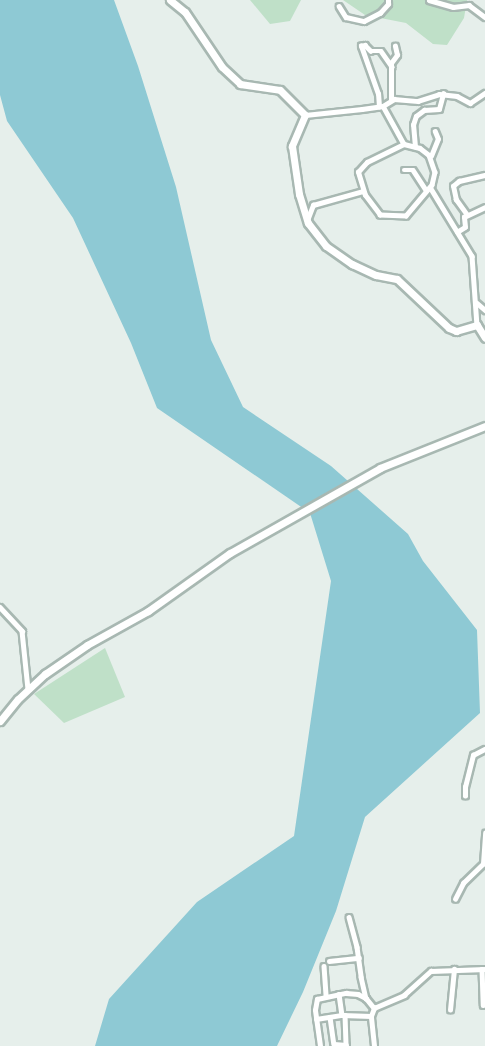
<!DOCTYPE html>
<style>
body{margin:0}
#map{position:relative;width:485px;height:1046px;overflow:hidden;background:#e6efeb;font-family:Ubuntu,sans-serif}
div>[style]{position:absolute}
.green>*{inset:0;background:#bfe0c8}
.water>*{inset:0;background:#8ec9d4}
.roads{filter:drop-shadow(2px 0 #a8b8b2) drop-shadow(-2px 0 #a8b8b2) drop-shadow(0 2px #a8b8b2) drop-shadow(0 -2px #a8b8b2)}
.minor>*{height:4.5px;margin:-2.25px;padding:0 2.25px;transform-origin:2.25px;border-radius:2.25px;background:#fff}
.secondary>*{height:7px;margin:-3.5px;padding:0 3.5px;transform-origin:3.5px;border-radius:3.5px;background:#fff}
span{translate:-50% -50%;white-space:nowrap;text-align:center;line-height:1.15;-webkit-text-stroke:4.5px #f7fbf9;paint-order:stroke}
</style>
<div id="map">
<div class="green">
<div style="clip-path:polygon(250px 0,301px 0,290px 21px,270px 24px)"></div>
<div style="clip-path:polygon(343px 0,467px 0,464px 18px,447px 45px,433px 44px,406px 23px,365px 15px)"></div>
<div style="clip-path:polygon(105px 648px,125px 697px,64px 723px,34px 694px)"></div>
</div>
<div class="water">
<div style="clip-path:polygon(0 0,114px 0,138px 66px,176px 187px,211px 340px,243px 407px,331px 466px,408px 534px,423px 561px,477px 630px,480px 713px,365px 817px,336px 911px,303px 992px,277px 1046px,95px 1046px,109px 999px,197px 902px,294px 836px,331px 581px,310px 513px,157px 408px,131px 343px,73px 218px,7px 121px,0 95px)"></div>
</div>
<div class="roads">
<div class="minor">
<div style="left:429px;top:0;width:25px;rotate:16deg"></div>
<div style="left:453px;top:7px;width:16px;rotate:-7deg"></div>
<div style="left:469px;top:5px;width:20px;rotate:37deg"></div>
<div style="left:339px;top:6px;width:13px;rotate:58deg"></div>
<div style="left:346px;top:17px;width:18px;rotate:13deg"></div>
<div style="left:364px;top:21px;width:18px;rotate:-27deg"></div>
<div style="left:380px;top:13px;width:12px;rotate:-48deg"></div>
<div style="left:388px;top:4px;width:4px;rotate:-90deg"></div>
<div style="left:391px;top:100px;width:37px;rotate:-90deg"></div>
<div style="left:391px;top:63px;width:10px;rotate:-53deg"></div>
<div style="left:397px;top:55px;width:9px;rotate:-103deg"></div>
<div style="left:383px;top:106px;width:43px;rotate:61.1deg"></div>
<div style="left:404px;top:144px;width:16px;rotate:14deg"></div>
<div style="left:420px;top:148px;width:11px;rotate:38deg"></div>
<div style="left:429px;top:155px;width:18px;rotate:71deg"></div>
<div style="left:435px;top:172px;width:13px;rotate:103deg"></div>
<div style="left:432px;top:185px;width:40px;rotate:130deg"></div>
<div style="left:406px;top:216px;width:26px;rotate:-178deg"></div>
<div style="left:380px;top:215px;width:25px;rotate:-127deg"></div>
<div style="left:365px;top:195px;width:24px;rotate:-107deg"></div>
<div style="left:358px;top:172px;width:13px;rotate:-48deg"></div>
<div style="left:367px;top:162px;width:41px;rotate:-25.9deg"></div>
<div style="left:379px;top:107px;width:13px;rotate:-94deg"></div>
<div style="left:378px;top:94px;width:51px;rotate:-109.5deg"></div>
<div style="left:361px;top:46px;width:4px;rotate:-14deg"></div>
<div style="left:365px;top:45px;width:8px;rotate:45deg"></div>
<div style="left:371px;top:51px;width:10px"></div>
<div style="left:381px;top:51px;width:19px;rotate:55deg"></div>
<div style="left:305px;top:115px;width:57px;rotate:-6deg"></div>
<div style="left:362px;top:109px;width:21px;rotate:-8deg"></div>
<div style="left:383px;top:106px;width:13px;rotate:-32deg"></div>
<div style="left:394px;top:99px;width:24px;rotate:5deg"></div>
<div style="left:418px;top:101px;width:22px;rotate:-18deg"></div>
<div style="left:439px;top:94px;width:18px;rotate:6deg"></div>
<div style="left:457px;top:96px;width:15px;rotate:28deg"></div>
<div style="left:470px;top:103px;width:18px;rotate:-34deg"></div>
<div style="left:415px;top:147px;width:22px;rotate:-95deg"></div>
<div style="left:413px;top:125px;width:9px;rotate:-72deg"></div>
<div style="left:416px;top:116px;width:10px;rotate:-37deg"></div>
<div style="left:424px;top:110px;width:15px;rotate:-4deg"></div>
<div style="left:439px;top:109px;width:16px;rotate:-75deg"></div>
<div style="left:431px;top:156px;width:18px;rotate:-68deg"></div>
<div style="left:438px;top:139px;width:8px;rotate:-113deg"></div>
<div style="left:404px;top:170px;width:9px"></div>
<div style="left:413px;top:170px;width:24px;rotate:57deg"></div>
<div style="left:430px;top:187px;width:81px;rotate:58.7deg"></div>
<div style="left:472px;top:256px;width:69px;rotate:85.9deg"></div>
<div style="left:467px;top:215px;width:19px;rotate:-126deg"></div>
<div style="left:456px;top:200px;width:14px;rotate:-102deg"></div>
<div style="left:453px;top:186px;width:8px;rotate:-40deg"></div>
<div style="left:459px;top:181px;width:27px;rotate:-13deg"></div>
<div style="left:308px;top:218px;width:14px;rotate:-69deg"></div>
<div style="left:313px;top:205px;width:52px;rotate:-15.6deg"></div>
<div style="left:457px;top:232px;width:9px;rotate:-32deg"></div>
<div style="left:465px;top:227px;width:10px;rotate:-96deg"></div>
<div style="left:464px;top:217px;width:23px;rotate:-25deg"></div>
<div style="left:477px;top:303px;width:11px;rotate:41deg"></div>
<div style="left:0;top:607px;width:33px;rotate:47deg"></div>
<div style="left:22px;top:631px;width:58px;rotate:84.1deg"></div>
<div style="left:465px;top:796px;width:9px;rotate:-90deg"></div>
<div style="left:465px;top:787px;width:33px;rotate:-76deg"></div>
<div style="left:473px;top:755px;width:13px;rotate:-27deg"></div>
<div style="left:483px;top:864px;width:31px;rotate:-86deg"></div>
<div style="left:455px;top:899px;width:18px;rotate:-63deg"></div>
<div style="left:463px;top:883px;width:30px;rotate:-44deg"></div>
<div style="left:349px;top:917px;width:31px;rotate:75deg"></div>
<div style="left:357px;top:947px;width:30px;rotate:82deg"></div>
<div style="left:361px;top:977px;width:22px;rotate:77deg"></div>
<div style="left:329px;top:961px;width:30px;rotate:-6deg"></div>
<div style="left:324px;top:966px;width:30px;rotate:86deg"></div>
<div style="left:482px;top:969px;width:36px;rotate:88deg"></div>
<div style="left:339px;top:994px;width:21px;rotate:82deg"></div>
<div style="left:450px;top:1010px;width:41px;rotate:-84.4deg"></div>
<div style="left:345px;top:1015px;width:31px;rotate:88deg"></div>
<div style="left:330px;top:1017px;width:27px;rotate:82deg"></div>
<div style="left:334px;top:1044px;width:12px;rotate:5deg"></div>
<div style="left:316px;top:1019px;width:26px;rotate:-9deg"></div>
<div style="left:342px;top:1015px;width:29px;rotate:2deg"></div>
<div style="left:320px;top:1046px;width:36px;rotate:-98deg"></div>
<div style="left:315px;top:1010px;width:11px;rotate:-80deg"></div>
<div style="left:317px;top:999px;width:30px;rotate:-12deg"></div>
<div style="left:346px;top:993px;width:12px;rotate:5deg"></div>
<div style="left:358px;top:994px;width:9px;rotate:27deg"></div>
<div style="left:366px;top:998px;width:13px;rotate:51deg"></div>
<div style="left:374px;top:1046px;width:30px;rotate:-96deg"></div>
<div style="left:371px;top:1016px;width:9px;rotate:-69deg"></div>
<div style="left:374px;top:1008px;width:33px;rotate:-23deg"></div>
<div style="left:404px;top:995px;width:36px;rotate:-42deg"></div>
<div style="left:431px;top:971px;width:54px;rotate:-2.1deg"></div>
</div>
<div class="secondary">
<div style="left:170px;top:0;width:19px;rotate:39deg"></div>
<div style="left:185px;top:12px;width:66px;rotate:56.1deg"></div>
<div style="left:222px;top:67px;width:25px;rotate:43deg"></div>
<div style="left:240px;top:84px;width:40px;rotate:8.5deg"></div>
<div style="left:280px;top:90px;width:35px;rotate:45deg"></div>
<div style="left:305px;top:115px;width:34px;rotate:113deg"></div>
<div style="left:292px;top:146px;width:49px;rotate:81.7deg"></div>
<div style="left:299px;top:194px;width:30px;rotate:73deg"></div>
<div style="left:308px;top:223px;width:29px;rotate:52deg"></div>
<div style="left:326px;top:246px;width:32px;rotate:35deg"></div>
<div style="left:352px;top:264px;width:26px;rotate:25deg"></div>
<div style="left:376px;top:275px;width:21px;rotate:11deg"></div>
<div style="left:397px;top:279px;width:71px;rotate:43.3deg"></div>
<div style="left:449px;top:328px;width:8px;rotate:23deg"></div>
<div style="left:456px;top:331px;width:22px;rotate:-16deg"></div>
<div style="left:477px;top:325px;width:15px;rotate:58deg"></div>
<div style="left:0;top:721px;width:28px;rotate:-51deg"></div>
<div style="left:18px;top:699px;width:37px;rotate:-43deg"></div>
<div style="left:45px;top:674px;width:51px;rotate:-34.6deg"></div>
<div style="left:87px;top:645px;width:70px;rotate:-29.1deg"></div>
<div style="left:148px;top:611px;width:100px;rotate:-35.3deg"></div>
<div style="left:230px;top:553px;width:172px;rotate:-29.5deg"></div>
<div style="left:380px;top:468px;width:113px;rotate:-21.8deg"></div>
</div>
</div>
</div>
